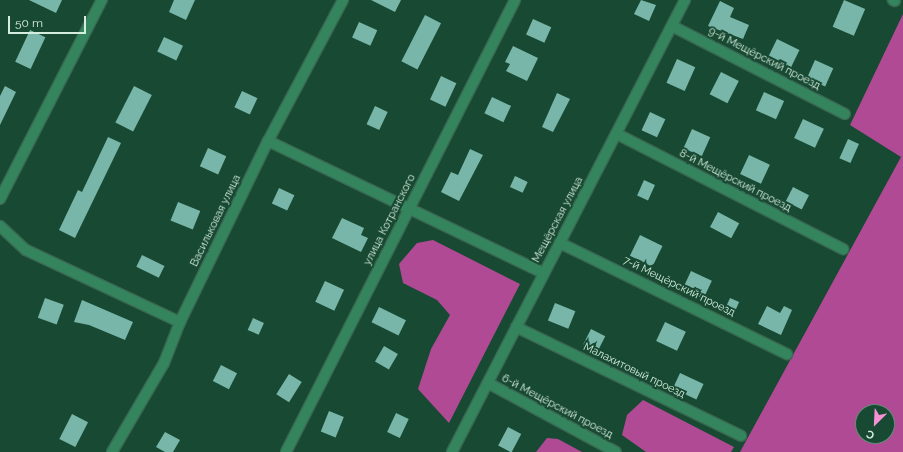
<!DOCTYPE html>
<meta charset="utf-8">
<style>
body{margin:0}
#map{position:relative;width:903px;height:452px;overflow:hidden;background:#184932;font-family:Raleway,sans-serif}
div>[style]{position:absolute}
.forest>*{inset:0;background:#b14a94}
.building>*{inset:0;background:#78b6a9;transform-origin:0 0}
.roads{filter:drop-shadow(1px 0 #3a6751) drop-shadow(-1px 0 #3a6751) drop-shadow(0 1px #3a6751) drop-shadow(0 -1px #3a6751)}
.minor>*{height:10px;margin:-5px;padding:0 5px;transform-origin:5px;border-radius:5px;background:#34845e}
span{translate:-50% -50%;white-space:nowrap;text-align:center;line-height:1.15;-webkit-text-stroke:4px #184932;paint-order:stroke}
.street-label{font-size:11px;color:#d4edde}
.north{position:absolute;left:855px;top:404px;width:40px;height:40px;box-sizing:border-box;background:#184932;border:1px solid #638b77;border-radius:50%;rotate:204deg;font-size:11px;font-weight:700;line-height:16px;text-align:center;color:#d4edde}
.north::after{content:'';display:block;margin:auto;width:14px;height:18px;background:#f491d4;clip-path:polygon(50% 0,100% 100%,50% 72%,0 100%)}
.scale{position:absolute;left:8px;top:16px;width:78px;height:18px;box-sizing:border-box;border:2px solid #d4edde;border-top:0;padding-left:5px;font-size:12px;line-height:14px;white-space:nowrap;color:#d4edde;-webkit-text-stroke:3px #184932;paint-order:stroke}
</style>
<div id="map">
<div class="forest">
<div style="clip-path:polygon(evenodd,903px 14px,903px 452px,740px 452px,901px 157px,850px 125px,903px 14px,863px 412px,887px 412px,887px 436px,863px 436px,863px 412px)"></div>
<div style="clip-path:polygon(433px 240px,520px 284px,449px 423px,418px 389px,431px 349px,450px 315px,437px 300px,403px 283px,399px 264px,417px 243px)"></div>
<div style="clip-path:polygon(643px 400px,734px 447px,731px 452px,646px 452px,622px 435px,627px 415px)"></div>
<div style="clip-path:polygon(547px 438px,558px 439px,582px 452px,536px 452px)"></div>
</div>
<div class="building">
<div style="clip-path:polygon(29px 0,62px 0,56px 13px)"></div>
<div style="clip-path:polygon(174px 0,195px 0,186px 20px,169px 12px)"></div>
<div style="clip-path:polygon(371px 0,401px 0,395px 12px)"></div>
<div style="clip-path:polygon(641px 0,656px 5px,649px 21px,634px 14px)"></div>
<div style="left:844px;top:0;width:23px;height:29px;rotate:23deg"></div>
<div style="clip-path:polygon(720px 1px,734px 8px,730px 17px,749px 25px,743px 39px,708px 26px)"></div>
<div style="left:425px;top:15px;width:18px;height:52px;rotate:27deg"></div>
<div style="left:533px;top:19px;width:20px;height:17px;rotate:24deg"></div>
<div style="left:359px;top:22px;width:20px;height:17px;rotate:24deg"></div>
<div style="left:30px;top:30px;width:17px;height:35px;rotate:25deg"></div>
<div style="left:164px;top:37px;width:21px;height:16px;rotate:25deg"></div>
<div style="left:777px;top:39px;width:25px;height:20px;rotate:26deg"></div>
<div style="clip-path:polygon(513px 46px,538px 58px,527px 81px,506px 71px,510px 64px,505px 62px)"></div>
<div style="left:677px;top:59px;width:20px;height:26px;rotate:24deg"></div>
<div style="left:815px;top:60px;width:20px;height:20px;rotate:24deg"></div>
<div style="left:721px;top:72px;width:20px;height:25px;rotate:27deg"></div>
<div style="left:441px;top:76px;width:17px;height:26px;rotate:25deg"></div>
<div style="clip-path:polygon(5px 86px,16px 92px,0 125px,0 96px)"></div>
<div style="left:134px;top:86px;width:20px;height:41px;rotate:27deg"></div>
<div style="left:242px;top:91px;width:17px;height:18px;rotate:25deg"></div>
<div style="left:764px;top:92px;width:22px;height:20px;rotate:24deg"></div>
<div style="clip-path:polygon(557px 93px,570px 99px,553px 132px,542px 127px)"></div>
<div style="left:492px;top:97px;width:21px;height:18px;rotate:25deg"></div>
<div style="left:375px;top:106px;width:14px;height:20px;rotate:25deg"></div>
<div style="left:650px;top:112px;width:17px;height:20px;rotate:25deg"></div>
<div style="left:803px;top:119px;width:23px;height:21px;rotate:25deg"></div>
<div style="left:692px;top:129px;width:20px;height:21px;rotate:24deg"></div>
<div style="clip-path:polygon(108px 137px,121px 143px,75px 238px,59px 230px,78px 190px,82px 192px)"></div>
<div style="left:848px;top:139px;width:12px;height:21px;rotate:24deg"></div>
<div style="left:208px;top:148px;width:20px;height:20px;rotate:24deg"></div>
<div style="clip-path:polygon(470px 149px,483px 155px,459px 201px,441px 192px,451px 172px,458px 175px)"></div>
<div style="left:749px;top:155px;width:23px;height:21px;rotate:25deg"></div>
<div style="left:515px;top:176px;width:14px;height:12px;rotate:25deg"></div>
<div style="left:644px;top:180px;width:12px;height:17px;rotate:24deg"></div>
<div style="left:793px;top:187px;width:18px;height:16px;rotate:27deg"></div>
<div style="left:279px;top:188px;width:17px;height:17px;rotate:25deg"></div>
<div style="left:178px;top:202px;width:24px;height:20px;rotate:22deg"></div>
<div style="left:718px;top:212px;width:24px;height:17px;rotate:28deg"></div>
<div style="clip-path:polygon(342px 218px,364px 228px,361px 235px,368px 238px,361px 252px,332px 238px)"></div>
<div style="left:640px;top:235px;width:25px;height:23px;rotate:26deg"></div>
<div style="left:142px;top:255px;width:25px;height:13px;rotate:26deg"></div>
<div style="left:691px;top:271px;width:23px;height:20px;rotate:25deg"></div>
<div style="left:325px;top:281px;width:21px;height:23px;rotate:25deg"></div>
<div style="left:45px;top:298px;width:20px;height:21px;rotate:20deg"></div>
<div style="left:730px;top:298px;width:10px;height:9px;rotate:24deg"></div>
<div style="clip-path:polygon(82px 300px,133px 322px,125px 340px,89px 325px,74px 322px)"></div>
<div style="left:555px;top:303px;width:22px;height:19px;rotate:22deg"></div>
<div style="clip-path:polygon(767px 306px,780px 313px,784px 306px,792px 310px,781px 335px,758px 324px)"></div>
<div style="left:379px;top:307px;width:30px;height:17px;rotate:26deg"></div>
<div style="left:253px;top:318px;width:12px;height:13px;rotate:24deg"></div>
<div style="left:665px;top:322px;width:23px;height:21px;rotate:25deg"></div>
<div style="left:591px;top:329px;width:16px;height:17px;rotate:27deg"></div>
<div style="left:384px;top:346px;width:16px;height:18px;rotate:30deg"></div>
<div style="left:221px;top:365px;width:18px;height:18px;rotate:27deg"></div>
<div style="left:680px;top:373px;width:26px;height:17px;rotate:25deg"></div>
<div style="left:289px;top:374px;width:15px;height:24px;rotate:32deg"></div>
<div style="left:329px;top:411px;width:16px;height:22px;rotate:22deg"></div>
<div style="left:396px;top:413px;width:14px;height:21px;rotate:25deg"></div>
<div style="left:72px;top:414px;width:18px;height:28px;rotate:27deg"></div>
<div style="left:508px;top:427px;width:15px;height:21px;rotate:28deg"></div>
<div style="clip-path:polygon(165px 432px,180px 440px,173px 452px,165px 452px,156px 447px)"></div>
</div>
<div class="roads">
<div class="minor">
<div style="left:893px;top:0;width:2px;rotate:27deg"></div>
<div style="left:672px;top:26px;width:194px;rotate:27deg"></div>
<div style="left:617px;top:134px;width:254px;rotate:27deg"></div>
<div style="left:268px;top:141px;width:306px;rotate:25.6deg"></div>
<div style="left:0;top:199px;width:224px;rotate:-62.9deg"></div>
<div style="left:0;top:226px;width:35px;rotate:43deg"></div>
<div style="left:26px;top:250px;width:170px;rotate:25.1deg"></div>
<div style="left:560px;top:243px;width:253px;rotate:26.1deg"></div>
<div style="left:516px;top:327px;width:250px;rotate:25.8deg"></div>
<div style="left:488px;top:383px;width:145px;rotate:28.3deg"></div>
<div style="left:112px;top:452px;width:103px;rotate:-59.7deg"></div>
<div style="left:164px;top:363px;width:44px;rotate:-68.7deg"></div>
<div style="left:180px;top:322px;width:201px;rotate:-64.1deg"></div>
<div style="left:268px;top:141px;width:160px;rotate:-62deg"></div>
<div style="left:286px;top:452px;width:507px;rotate:-63.13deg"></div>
<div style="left:452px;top:452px;width:509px;rotate:-62.73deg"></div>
</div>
</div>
<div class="street-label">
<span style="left:764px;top:59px;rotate:27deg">9-й Мещёрский проезд</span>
<span style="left:735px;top:181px;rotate:27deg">8-й Мещёрский проезд</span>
<span style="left:390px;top:220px;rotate:-63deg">улица Котранского</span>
<span style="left:558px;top:220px;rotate:-62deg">Мещёрская улица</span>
<span style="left:216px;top:221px;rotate:-64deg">Васильковая улица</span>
<span style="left:679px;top:287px;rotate:26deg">7-й Мещёрский проезд</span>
<span style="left:634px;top:371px;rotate:26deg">Малахитовый проезд</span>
<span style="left:557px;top:407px;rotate:28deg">6-й Мещёрский проезд</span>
</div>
<div class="north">С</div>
<div class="scale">50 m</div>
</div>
